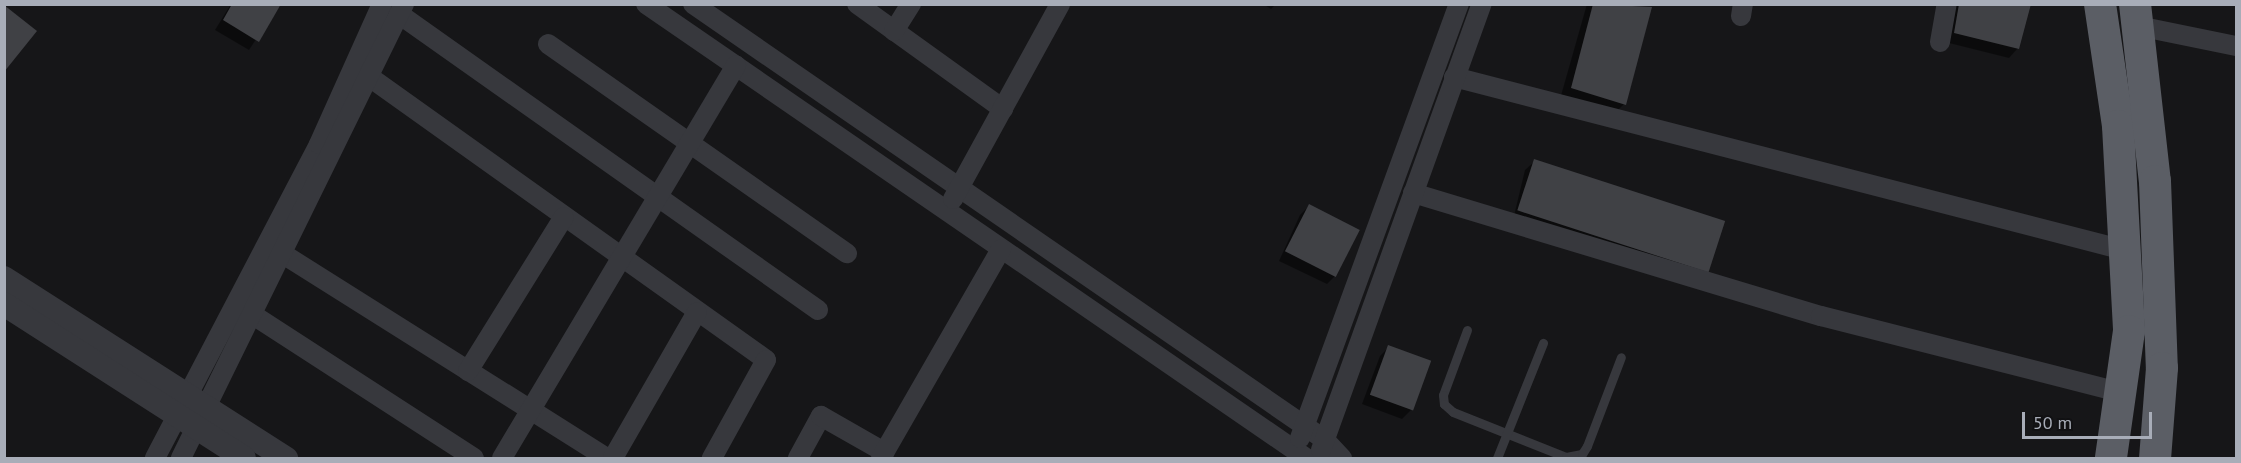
<!DOCTYPE html>
<style>
body{margin:0}
#map{position:relative;width:2241px;height:463px;overflow:hidden;background:#161618;font-family:"PT Sans",sans-serif}
div>[style]{position:absolute}
.shadow>*{inset:0;background:#0007}
.building>*{inset:0;background:#404145;transform-origin:0 0}
.service>*{height:9px;margin:-4.5px;padding:0 4.5px;transform-origin:4.5px;border-radius:4.5px;background:#37383d}
.minor>*{height:20px;margin:-10px;padding:0 10px;transform-origin:10px;border-radius:10px;background:#37383d}
.tertiary>*{height:24px;margin:-12px;padding:0 12px;transform-origin:12px;border-radius:12px;background:#37383d}
.trunk>*{height:32px;margin:-16px;padding:0 16px;transform-origin:16px;border-radius:16px;background:#5b5e65}
span{translate:-50% -50%;white-space:nowrap;text-align:center;line-height:1.15;-webkit-text-stroke:5px #111113;paint-order:stroke}
.frame{position:absolute;inset:0;border:6px solid #a8adb8;pointer-events:none}
.scale{position:absolute;left:2022px;top:412px;width:130px;height:27px;box-sizing:border-box;border:3px solid #a8adb8;border-top:0;padding-left:8px;font-size:18px;line-height:21px;white-space:nowrap;color:#a8adb8;-webkit-text-stroke:4px #111113;paint-order:stroke}
</style>
<div id="map">
<div class="shadow">
<div style="clip-path:polygon(231px 4px,279px 4px,249px 50px,215px 30px)"></div>
<div style="clip-path:polygon(1263px 4px,1276px 4px,1271px 9px)"></div>
<div style="clip-path:polygon(1587px 4px,1650px 8px,1624px 104px,1612px 116px,1560px 99px)"></div>
<div style="clip-path:polygon(1950px 4px,2029px 4px,2018px 48px,2009px 58px,1945px 42px)"></div>
<div style="clip-path:polygon(1535px 161px,1708px 269px,1699px 278px,1513px 220px,1525px 170px)"></div>
<div style="clip-path:polygon(1309px 206px,1336px 275px,1327px 284px,1279px 261px,1300px 215px)"></div>
<div style="clip-path:polygon(1389px 347px,1411px 410px,1402px 419px,1362px 404px,1380px 356px)"></div>
</div>
<div class="building">
<div style="clip-path:polygon(232px 4px,281px 4px,259px 42px,223px 20px)"></div>
<div style="clip-path:polygon(1593px 4px,1652px 7px,1626px 105px,1571px 88px)"></div>
<div style="clip-path:polygon(1959px 4px,2031px 4px,2019px 49px,1954px 33px)"></div>
<div style="clip-path:polygon(4px 5px,37px 31px,4px 72px)"></div>
<div style="left:1534px;top:159px;width:201px;height:54px;rotate:18deg"></div>
<div style="left:1309px;top:204px;width:57px;height:53px;rotate:27deg"></div>
<div style="left:1388px;top:345px;width:46px;height:53px;rotate:20deg"></div>
</div>
<div class="service">
<div style="left:1467px;top:330px;width:69px;rotate:110.3deg"></div>
<div style="left:1443px;top:395px;width:9px;rotate:84deg"></div>
<div style="left:1444px;top:404px;width:12px;rotate:42deg"></div>
<div style="left:1453px;top:412px;width:122px;rotate:21.7deg"></div>
<div style="left:1566px;top:457px;width:16px;rotate:-11deg"></div>
<div style="left:1582px;top:454px;width:9px;rotate:-58deg"></div>
<div style="left:1587px;top:446px;width:95px;rotate:-69.1deg"></div>
<div style="left:1497px;top:458px;width:124px;rotate:-68.2deg"></div>
</div>
<div class="minor">
<div style="left:646px;top:4px;width:801px;rotate:34.52deg"></div>
<div style="left:693px;top:4px;width:768px;rotate:34.6deg"></div>
<div style="left:1325px;top:440px;width:25px;rotate:47deg"></div>
<div style="left:857px;top:4px;width:180px;rotate:35.7deg"></div>
<div style="left:399px;top:14px;width:513px;rotate:35.24deg"></div>
<div style="left:1741px;top:16px;width:12px;rotate:-81deg"></div>
<div style="left:2138px;top:26px;width:100px;rotate:11.5deg"></div>
<div style="left:894px;top:31px;width:32px;rotate:-58deg"></div>
<div style="left:1940px;top:42px;width:39px;rotate:-80deg"></div>
<div style="left:548px;top:44px;width:365px;rotate:35deg"></div>
<div style="left:1454px;top:77px;width:692px;rotate:14.48deg"></div>
<div style="left:371px;top:78px;width:485px;rotate:35.5deg"></div>
<div style="left:766px;top:360px;width:112px;rotate:118.9deg"></div>
<div style="left:1413px;top:193px;width:426px;rotate:16.8deg"></div>
<div style="left:1821px;top:316px;width:309px;rotate:14.3deg"></div>
<div style="left:953px;top:199px;width:222px;rotate:-61.2deg"></div>
<div style="left:283px;top:254px;width:383px;rotate:32.2deg"></div>
<div style="left:253px;top:315px;width:263px;rotate:32.9deg"></div>
<div style="left:468px;top:371px;width:181px;rotate:-58.1deg"></div>
<div style="left:1300px;top:438px;width:462px;rotate:-69.9deg"></div>
<div style="left:1321px;top:450px;width:474px;rotate:-70.2deg"></div>
<div style="left:155px;top:458px;width:354px;rotate:-62.4deg"></div>
<div style="left:319px;top:144px;width:154px;rotate:-65.8deg"></div>
<div style="left:181px;top:458px;width:506px;rotate:-63.84deg"></div>
<div style="left:502px;top:458px;width:457px;rotate:-59.2deg"></div>
<div style="left:613px;top:458px;width:168px;rotate:-60.1deg"></div>
<div style="left:798px;top:458px;width:48px;rotate:-61.3deg"></div>
<div style="left:821px;top:416px;width:73px;rotate:29.7deg"></div>
<div style="left:881px;top:458px;width:241px;rotate:-60.1deg"></div>
</div>
<div class="tertiary">
<div style="left:4px;top:278px;width:335px;rotate:32.6deg"></div>
<div style="left:4px;top:304px;width:285px;rotate:32.7deg"></div>
</div>
<div class="trunk">
<div style="left:2100px;top:4px;width:123px;rotate:81.6deg"></div>
<div style="left:2118px;top:126px;width:205px;rotate:86.9deg"></div>
<div style="left:2129px;top:331px;width:128px;rotate:98.1deg"></div>
<div style="left:2135px;top:4px;width:178px;rotate:83.6deg"></div>
<div style="left:2155px;top:181px;width:187px;rotate:87.9deg"></div>
<div style="left:2162px;top:368px;width:90px;rotate:94.4deg"></div>
</div>
<div class="frame"></div>
<div class="scale">50 m</div>
</div>
